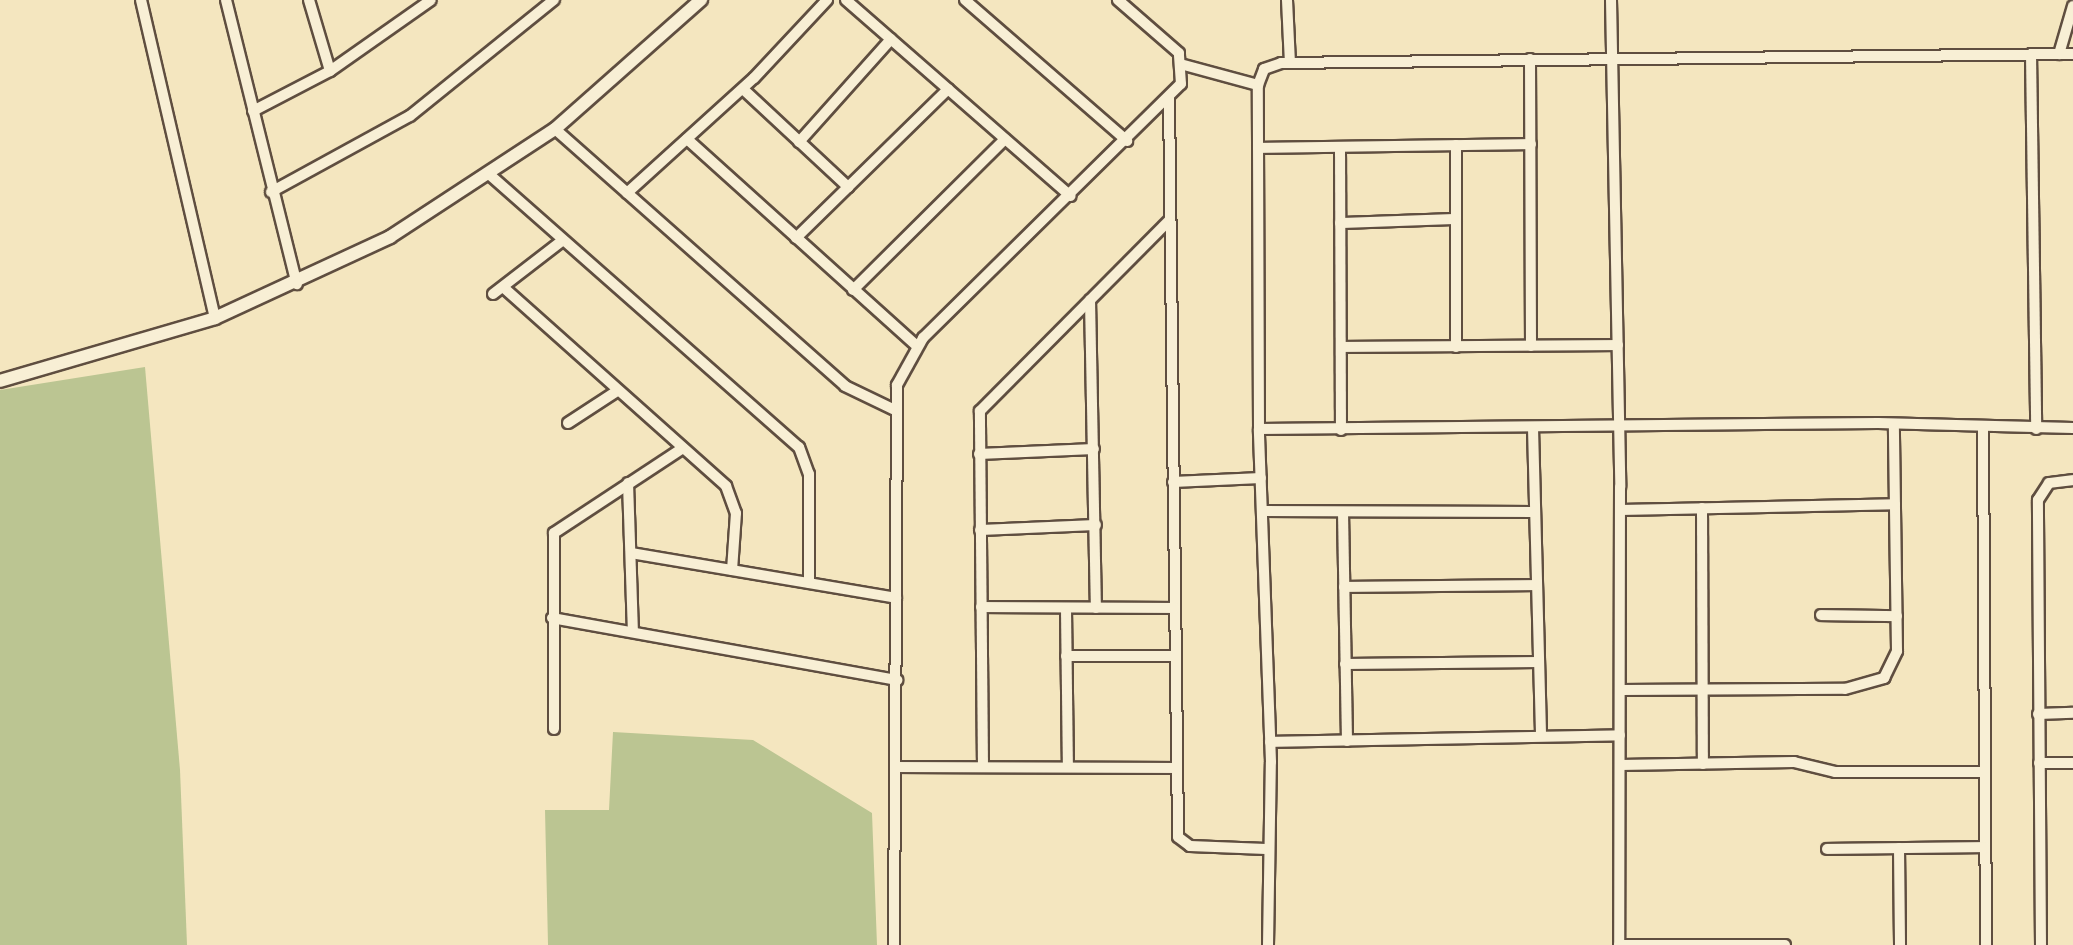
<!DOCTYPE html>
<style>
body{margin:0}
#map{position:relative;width:2073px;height:945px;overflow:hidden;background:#f4e6bf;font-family:"Libre Bodoni",serif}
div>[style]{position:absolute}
.green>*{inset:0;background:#bbc592}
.roads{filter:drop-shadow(2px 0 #5f4e40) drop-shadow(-2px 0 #5f4e40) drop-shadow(0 2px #5f4e40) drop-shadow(0 -2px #5f4e40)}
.minor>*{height:10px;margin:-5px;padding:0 5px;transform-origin:5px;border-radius:5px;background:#f8efd5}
.tertiary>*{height:12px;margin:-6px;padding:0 6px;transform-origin:6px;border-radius:6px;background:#f8efd5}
span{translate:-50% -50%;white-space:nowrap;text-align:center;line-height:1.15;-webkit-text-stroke:7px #f8efd5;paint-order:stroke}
</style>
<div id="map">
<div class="green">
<div style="clip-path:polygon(145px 367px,180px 770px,187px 945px,0 945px,0 390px)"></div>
<div style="clip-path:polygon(613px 732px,753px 740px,872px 813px,877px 945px,548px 945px,545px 810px,609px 810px)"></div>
</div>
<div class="roads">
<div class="minor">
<div style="left:141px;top:0;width:326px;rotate:76.9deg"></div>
<div style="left:226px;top:0;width:293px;rotate:76deg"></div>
<div style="left:309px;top:0;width:74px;rotate:73.5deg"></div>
<div style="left:846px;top:0;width:298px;rotate:41.1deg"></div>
<div style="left:965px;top:0;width:215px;rotate:41deg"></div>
<div style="left:1287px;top:0;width:63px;rotate:87.3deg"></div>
<div style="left:1611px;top:0;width:487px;rotate:88.9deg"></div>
<div style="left:1620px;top:487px;width:458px;rotate:90.1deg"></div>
<div style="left:2031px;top:54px;width:375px;rotate:89.2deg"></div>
<div style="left:2059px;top:54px;width:50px;rotate:-73.7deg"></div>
<div style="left:1530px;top:59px;width:287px;rotate:89.8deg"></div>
<div style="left:1184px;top:65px;width:77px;rotate:15.1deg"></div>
<div style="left:743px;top:89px;width:144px;rotate:43deg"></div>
<div style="left:1169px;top:97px;width:740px;rotate:89.3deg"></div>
<div style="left:1178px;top:837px;width:15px;rotate:37deg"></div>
<div style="left:1190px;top:846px;width:76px;rotate:2.3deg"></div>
<div style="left:253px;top:111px;width:87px;rotate:-27.5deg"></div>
<div style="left:330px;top:71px;width:123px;rotate:-35.1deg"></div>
<div style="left:555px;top:129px;width:387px;rotate:41.5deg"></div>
<div style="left:845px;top:386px;width:53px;rotate:25.6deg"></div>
<div style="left:687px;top:139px;width:309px;rotate:42deg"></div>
<div style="left:799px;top:142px;width:138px;rotate:-48.2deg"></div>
<div style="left:1456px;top:145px;width:202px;rotate:90deg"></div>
<div style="left:1340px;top:147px;width:283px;rotate:89.8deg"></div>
<div style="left:1258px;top:148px;width:273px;rotate:-0.8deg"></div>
<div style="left:490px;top:175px;width:412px;rotate:41.4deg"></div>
<div style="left:799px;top:447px;width:29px;rotate:70deg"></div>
<div style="left:809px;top:474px;width:109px;rotate:90deg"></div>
<div style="left:271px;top:192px;width:158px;rotate:-28.7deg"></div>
<div style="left:410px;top:116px;width:185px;rotate:-38.9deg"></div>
<div style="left:627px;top:193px;width:171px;rotate:-42.2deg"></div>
<div style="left:754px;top:78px;width:107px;rotate:-46.9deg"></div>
<div style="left:1340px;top:223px;width:116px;rotate:-2deg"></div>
<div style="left:796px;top:238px;width:213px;rotate:-44.4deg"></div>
<div style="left:503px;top:287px;width:299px;rotate:41.7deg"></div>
<div style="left:726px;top:486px;width:29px;rotate:70deg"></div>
<div style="left:736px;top:513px;width:57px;rotate:94deg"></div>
<div style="left:853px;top:290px;width:214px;rotate:-44.8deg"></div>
<div style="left:493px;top:294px;width:88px;rotate:-37.6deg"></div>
<div style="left:1090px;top:300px;width:308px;rotate:88.9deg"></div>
<div style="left:1341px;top:347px;width:277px;rotate:-0.4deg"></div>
<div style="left:568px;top:423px;width:59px;rotate:-33.1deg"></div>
<div style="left:1983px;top:427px;width:518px;rotate:89.67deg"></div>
<div style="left:1533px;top:428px;width:308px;rotate:88.5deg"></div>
<div style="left:1259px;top:429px;width:619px;rotate:-0.56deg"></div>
<div style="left:1878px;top:423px;width:195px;rotate:1.5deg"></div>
<div style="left:979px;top:454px;width:115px;rotate:-2.5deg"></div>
<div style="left:1173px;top:482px;width:88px;rotate:-2.6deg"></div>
<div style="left:628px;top:483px;width:149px;rotate:88.1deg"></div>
<div style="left:1702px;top:508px;width:256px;rotate:89.8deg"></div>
<div style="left:1620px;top:510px;width:275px;rotate:-1.2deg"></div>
<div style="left:1262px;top:511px;width:273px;rotate:0.2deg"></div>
<div style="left:1343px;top:512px;width:229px;rotate:89deg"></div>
<div style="left:980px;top:530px;width:116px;rotate:-2.5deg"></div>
<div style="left:631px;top:553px;width:269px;rotate:9.6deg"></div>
<div style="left:1344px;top:587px;width:193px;rotate:-0.6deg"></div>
<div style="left:981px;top:607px;width:193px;rotate:0.3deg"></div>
<div style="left:1066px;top:610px;width:157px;rotate:89.3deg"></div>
<div style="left:1821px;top:615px;width:76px;rotate:0.8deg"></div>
<div style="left:552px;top:618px;width:351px;rotate:10.2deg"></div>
<div style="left:1066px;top:656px;width:109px"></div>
<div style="left:1345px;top:664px;width:194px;rotate:-0.6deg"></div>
<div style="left:1620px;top:690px;width:225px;rotate:-0.3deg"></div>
<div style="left:1845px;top:689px;width:41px;rotate:-15.8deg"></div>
<div style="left:1884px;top:678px;width:30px;rotate:-64deg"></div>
<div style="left:1897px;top:651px;width:227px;rotate:-90.8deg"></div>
<div style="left:2038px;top:714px;width:35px;rotate:-2deg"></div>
<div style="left:554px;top:729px;width:196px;rotate:-90deg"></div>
<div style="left:554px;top:533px;width:154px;rotate:-33.4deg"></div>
<div style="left:1270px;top:742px;width:350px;rotate:-1.1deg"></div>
<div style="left:2039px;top:763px;width:34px"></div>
<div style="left:1620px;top:765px;width:174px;rotate:-1deg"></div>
<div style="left:1794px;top:762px;width:42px;rotate:13.7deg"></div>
<div style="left:1835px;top:772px;width:150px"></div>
<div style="left:898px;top:767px;width:278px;rotate:0.2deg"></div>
<div style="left:983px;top:767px;width:356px;rotate:-90.5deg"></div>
<div style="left:980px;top:411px;width:269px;rotate:-45.2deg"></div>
<div style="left:1899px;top:848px;width:97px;rotate:89.4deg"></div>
<div style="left:1827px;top:849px;width:158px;rotate:-0.7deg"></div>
<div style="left:894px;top:945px;width:560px;rotate:-89.69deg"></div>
<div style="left:897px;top:385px;width:54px;rotate:-61deg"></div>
<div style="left:923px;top:338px;width:362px;rotate:-44.6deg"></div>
<div style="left:1181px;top:84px;width:31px;rotate:-94deg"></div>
<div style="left:1179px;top:53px;width:81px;rotate:-139deg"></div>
<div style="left:1268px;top:945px;width:183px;rotate:-89.1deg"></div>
<div style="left:1271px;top:762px;width:333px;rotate:-92.1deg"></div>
<div style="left:1259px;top:429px;width:344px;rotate:-90.2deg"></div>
<div style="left:1258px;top:85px;width:17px;rotate:-69deg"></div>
<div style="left:1264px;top:69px;width:18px;rotate:-19deg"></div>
<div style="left:1281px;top:63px;width:792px;rotate:-0.65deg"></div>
<div style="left:1619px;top:945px;width:166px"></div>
<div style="left:2041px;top:945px;width:445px;rotate:-90.4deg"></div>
<div style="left:2038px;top:500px;width:20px;rotate:-57deg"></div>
<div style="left:2049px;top:483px;width:24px;rotate:-7deg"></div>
</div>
<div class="tertiary">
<div style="left:0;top:381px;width:224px;rotate:-16.3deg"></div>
<div style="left:215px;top:318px;width:193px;rotate:-24.8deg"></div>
<div style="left:390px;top:237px;width:197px;rotate:-33.2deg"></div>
<div style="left:555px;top:129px;width:195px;rotate:-41.5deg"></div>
</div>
</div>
</div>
